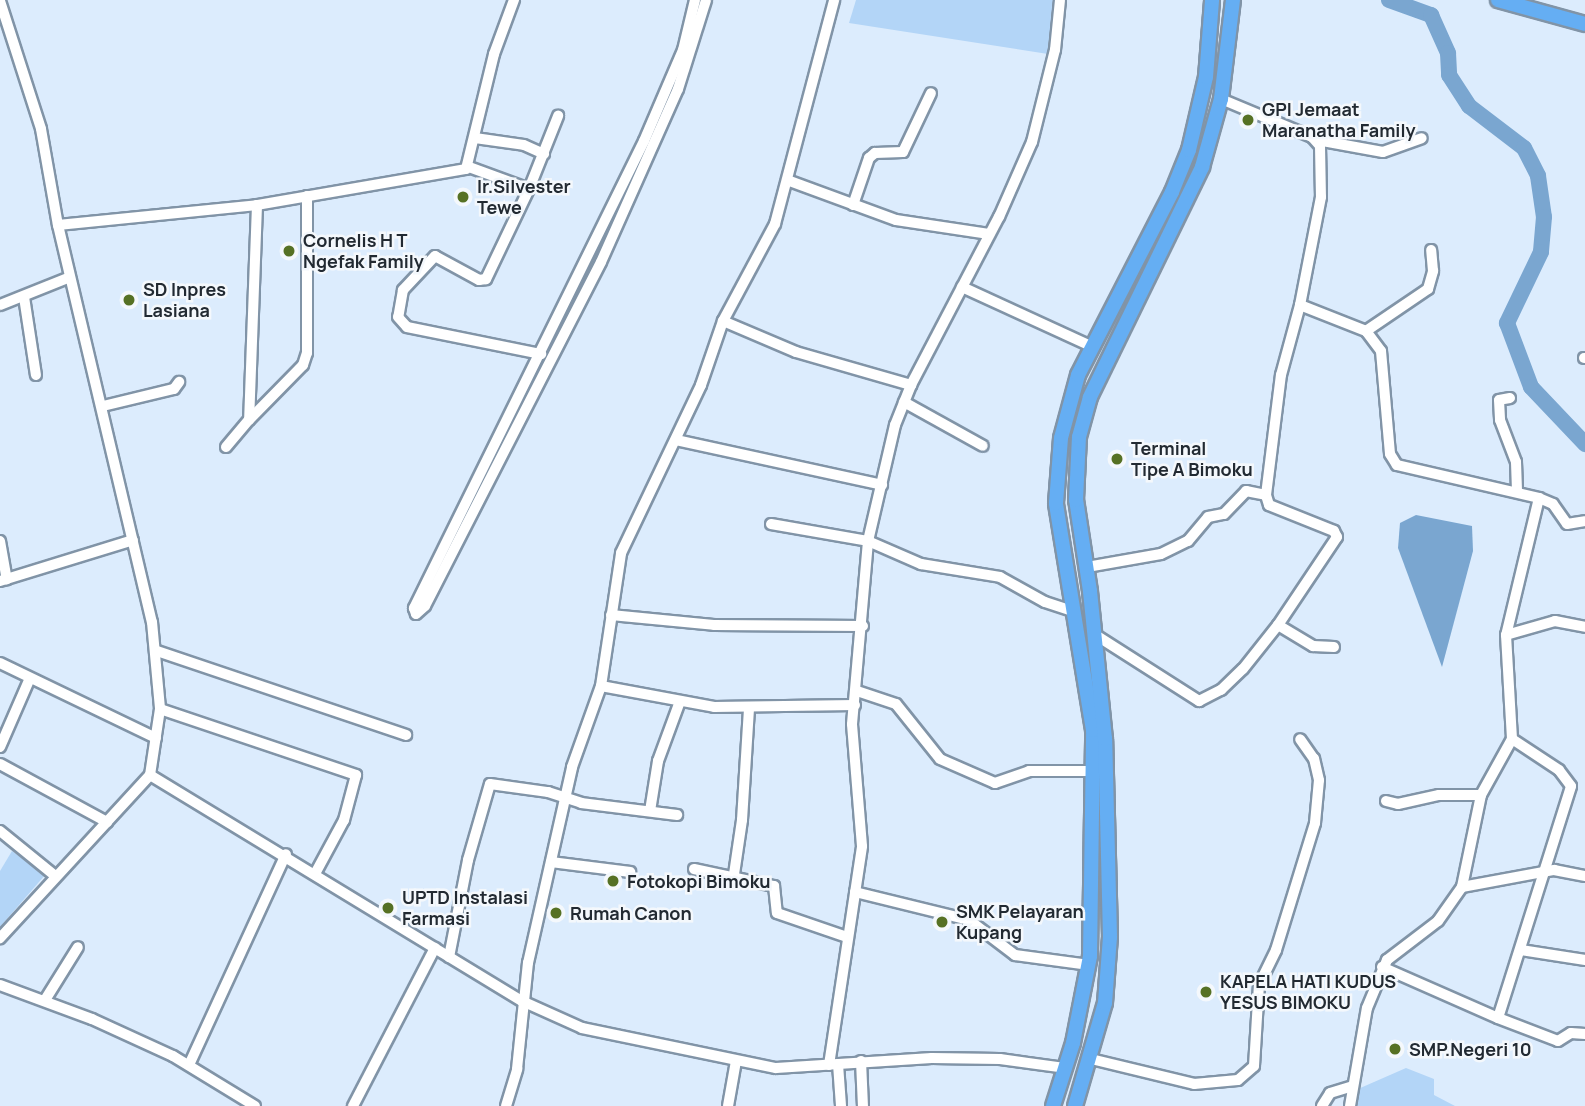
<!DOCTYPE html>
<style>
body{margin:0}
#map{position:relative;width:1585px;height:1106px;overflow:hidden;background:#dcecfd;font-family:Manrope,sans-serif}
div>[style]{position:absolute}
.green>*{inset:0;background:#b3d5f7}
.water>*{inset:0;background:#7aa6d0}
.river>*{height:16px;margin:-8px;padding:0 8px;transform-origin:8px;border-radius:8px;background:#7aa6d0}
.roads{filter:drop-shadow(2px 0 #8194a7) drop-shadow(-2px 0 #8194a7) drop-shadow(0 2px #8194a7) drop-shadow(0 -2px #8194a7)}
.minor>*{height:10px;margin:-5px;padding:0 5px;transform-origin:5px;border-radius:5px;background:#fff}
.highway>*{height:14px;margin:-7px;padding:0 7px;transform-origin:7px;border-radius:7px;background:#65aef3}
.dots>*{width:19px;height:19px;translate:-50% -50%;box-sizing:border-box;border:4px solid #f4f8fc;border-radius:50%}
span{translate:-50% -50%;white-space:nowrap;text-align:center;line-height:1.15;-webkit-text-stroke:5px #f4f8fc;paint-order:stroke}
.poi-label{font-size:18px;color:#222a32;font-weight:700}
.left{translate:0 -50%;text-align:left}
</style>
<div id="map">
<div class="green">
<div style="clip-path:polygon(856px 0,1056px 0,1048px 54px,849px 23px)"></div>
<div style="clip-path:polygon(12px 851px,45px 875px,0 927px,0 871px)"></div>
<div style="clip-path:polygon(1406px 1068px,1434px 1079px,1434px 1095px,1455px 1106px,1354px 1106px,1358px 1089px)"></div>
</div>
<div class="water">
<div style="clip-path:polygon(1416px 515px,1472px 526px,1473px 551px,1442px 667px,1398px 548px,1400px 523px)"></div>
</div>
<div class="river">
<div style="left:1389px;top:0;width:45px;rotate:19.7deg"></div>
<div style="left:1431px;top:15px;width:42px;rotate:65.9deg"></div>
<div style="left:1448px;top:53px;width:22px;rotate:87deg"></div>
<div style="left:1449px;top:75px;width:37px;rotate:57deg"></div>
<div style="left:1469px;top:106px;width:69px;rotate:37.4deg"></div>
<div style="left:1524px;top:148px;width:31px;rotate:63deg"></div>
<div style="left:1538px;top:176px;width:41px;rotate:81.7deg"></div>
<div style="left:1544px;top:217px;width:35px;rotate:95deg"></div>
<div style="left:1541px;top:252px;width:79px;rotate:115.6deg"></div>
<div style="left:1507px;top:323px;width:68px;rotate:69.4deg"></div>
<div style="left:1531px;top:387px;width:79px;rotate:46.5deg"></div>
</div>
<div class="roads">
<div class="minor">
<div style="left:695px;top:0;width:51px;rotate:103.5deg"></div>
<div style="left:683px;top:50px;width:99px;rotate:113.2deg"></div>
<div style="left:644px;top:141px;width:521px;rotate:116.22deg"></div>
<div style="left:414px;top:608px;width:6px;rotate:72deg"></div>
<div style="left:416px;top:614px;width:12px;rotate:-42deg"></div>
<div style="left:425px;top:606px;width:386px;rotate:-62.9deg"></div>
<div style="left:601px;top:262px;width:189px;rotate:-66deg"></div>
<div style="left:678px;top:89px;width:93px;rotate:-72.5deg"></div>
<div style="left:0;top:1px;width:134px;rotate:72.2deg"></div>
<div style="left:41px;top:129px;width:97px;rotate:80deg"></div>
<div style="left:58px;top:225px;width:408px;rotate:76.7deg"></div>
<div style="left:152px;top:622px;width:87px;rotate:84.7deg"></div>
<div style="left:160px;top:709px;width:67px;rotate:98.6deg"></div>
<div style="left:150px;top:775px;width:222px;rotate:132.6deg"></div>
<div style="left:1221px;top:99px;width:99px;rotate:22.7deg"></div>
<div style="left:1312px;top:137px;width:12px;rotate:48deg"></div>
<div style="left:1320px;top:146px;width:51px;rotate:88.9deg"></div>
<div style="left:1321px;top:197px;width:110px;rotate:101deg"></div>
<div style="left:475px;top:138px;width:49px;rotate:8.1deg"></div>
<div style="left:524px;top:145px;width:22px;rotate:24deg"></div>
<div style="left:1317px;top:140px;width:67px;rotate:10.3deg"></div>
<div style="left:1383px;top:152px;width:41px;rotate:-19.7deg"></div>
<div style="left:469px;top:167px;width:64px;rotate:20.1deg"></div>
<div style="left:529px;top:189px;width:79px;rotate:-68.3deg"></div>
<div style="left:787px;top:180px;width:116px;rotate:20.2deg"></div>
<div style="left:896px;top:220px;width:94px;rotate:8.6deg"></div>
<div style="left:529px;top:189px;width:100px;rotate:115.5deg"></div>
<div style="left:486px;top:279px;width:7px;rotate:172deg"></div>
<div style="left:479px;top:280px;width:50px;rotate:-151.4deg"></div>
<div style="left:435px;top:256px;width:47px;rotate:133.3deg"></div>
<div style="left:403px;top:290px;width:27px;rotate:100deg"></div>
<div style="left:398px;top:317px;width:13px;rotate:48deg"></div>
<div style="left:407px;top:327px;width:137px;rotate:11.4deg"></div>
<div style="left:257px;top:205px;width:215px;rotate:92.1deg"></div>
<div style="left:249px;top:420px;width:77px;rotate:-45.5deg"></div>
<div style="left:303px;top:365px;width:13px;rotate:-72deg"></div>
<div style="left:307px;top:353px;width:157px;rotate:-90deg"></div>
<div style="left:853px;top:205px;width:50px;rotate:-71.2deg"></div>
<div style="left:869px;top:158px;width:8px;rotate:-40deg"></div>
<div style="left:875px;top:153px;width:28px;rotate:-2deg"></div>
<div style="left:903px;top:152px;width:65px;rotate:-64.6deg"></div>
<div style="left:58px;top:225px;width:200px;rotate:-5.7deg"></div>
<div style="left:257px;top:205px;width:212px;rotate:-9.8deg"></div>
<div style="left:466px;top:169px;width:118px;rotate:-76.3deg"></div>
<div style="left:494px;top:54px;width:58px;rotate:-69.7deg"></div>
<div style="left:962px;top:287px;width:142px;rotate:24.6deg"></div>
<div style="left:24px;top:297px;width:79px;rotate:81.3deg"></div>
<div style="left:0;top:305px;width:75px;rotate:-21.8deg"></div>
<div style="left:723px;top:321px;width:79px;rotate:23deg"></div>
<div style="left:796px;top:352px;width:120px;rotate:16deg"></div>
<div style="left:1366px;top:331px;width:75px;rotate:-34.1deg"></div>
<div style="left:1428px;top:289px;width:19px;rotate:-74deg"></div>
<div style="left:1433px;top:271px;width:21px;rotate:-95deg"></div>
<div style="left:1584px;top:358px;width:1px"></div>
<div style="left:1510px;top:398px;width:11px;rotate:170deg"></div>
<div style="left:1499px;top:400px;width:20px;rotate:87deg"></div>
<div style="left:1500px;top:420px;width:45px;rotate:69.1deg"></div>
<div style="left:1516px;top:462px;width:27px;rotate:88deg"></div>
<div style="left:904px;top:402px;width:90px;rotate:29.1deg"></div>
<div style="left:103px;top:406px;width:73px;rotate:-13.5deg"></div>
<div style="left:174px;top:389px;width:9px;rotate:-54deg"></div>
<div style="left:676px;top:440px;width:211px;rotate:12.3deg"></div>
<div style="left:226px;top:447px;width:35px;rotate:-50deg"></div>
<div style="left:1539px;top:498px;width:15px;rotate:23deg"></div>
<div style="left:1553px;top:504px;width:24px;rotate:55deg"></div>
<div style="left:1567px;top:524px;width:18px;rotate:-9deg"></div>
<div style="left:771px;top:524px;width:98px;rotate:9.9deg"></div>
<div style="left:868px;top:541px;width:58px;rotate:23.5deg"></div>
<div style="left:921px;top:564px;width:80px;rotate:9.3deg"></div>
<div style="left:1000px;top:577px;width:51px;rotate:29.1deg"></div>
<div style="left:1045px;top:602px;width:28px;rotate:18deg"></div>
<div style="left:0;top:541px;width:39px;rotate:80deg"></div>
<div style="left:1087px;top:567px;width:75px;rotate:-10deg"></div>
<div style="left:1161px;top:554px;width:30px;rotate:-26deg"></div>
<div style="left:1188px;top:541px;width:31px;rotate:-50deg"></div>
<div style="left:1208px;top:517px;width:16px;rotate:-11deg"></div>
<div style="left:1224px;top:514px;width:32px;rotate:-46deg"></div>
<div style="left:1246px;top:491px;width:20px;rotate:11deg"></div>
<div style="left:0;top:581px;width:139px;rotate:-17.1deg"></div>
<div style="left:611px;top:615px;width:103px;rotate:5.5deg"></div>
<div style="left:714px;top:625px;width:149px;rotate:0.4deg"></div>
<div style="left:1278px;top:625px;width:106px;rotate:-56.2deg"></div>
<div style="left:1337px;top:537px;width:7px;rotate:-117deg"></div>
<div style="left:1334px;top:531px;width:70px;rotate:-158.2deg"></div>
<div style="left:1269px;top:505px;width:10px;rotate:-107deg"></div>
<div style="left:1266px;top:495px;width:121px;rotate:-82.9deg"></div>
<div style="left:1281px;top:375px;width:73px;rotate:-74.8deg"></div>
<div style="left:1300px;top:305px;width:71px;rotate:21.5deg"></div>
<div style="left:1366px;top:331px;width:25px;rotate:53deg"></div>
<div style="left:1381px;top:351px;width:103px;rotate:85deg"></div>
<div style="left:1390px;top:454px;width:13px;rotate:58deg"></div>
<div style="left:1397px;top:465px;width:146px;rotate:13.1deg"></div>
<div style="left:1539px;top:498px;width:141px;rotate:103.5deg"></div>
<div style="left:1506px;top:635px;width:104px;rotate:86.7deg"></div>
<div style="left:1512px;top:739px;width:64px;rotate:119deg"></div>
<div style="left:1481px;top:795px;width:94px;rotate:101.7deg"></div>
<div style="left:1094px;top:634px;width:125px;rotate:32.5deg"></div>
<div style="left:1199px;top:701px;width:25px;rotate:-27deg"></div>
<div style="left:1221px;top:690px;width:30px;rotate:-44deg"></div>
<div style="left:1243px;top:669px;width:56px;rotate:-51.5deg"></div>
<div style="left:1278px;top:625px;width:41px;rotate:31deg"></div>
<div style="left:1313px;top:646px;width:21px;rotate:3deg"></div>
<div style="left:1506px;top:635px;width:51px;rotate:-15.9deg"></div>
<div style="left:1555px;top:621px;width:31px;rotate:11deg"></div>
<div style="left:157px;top:651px;width:263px;rotate:18.6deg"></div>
<div style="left:0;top:663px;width:173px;rotate:25.7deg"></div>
<div style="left:601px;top:686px;width:115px;rotate:10.5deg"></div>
<div style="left:714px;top:707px;width:141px;rotate:-0.8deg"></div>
<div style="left:857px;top:691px;width:41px;rotate:18.4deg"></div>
<div style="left:896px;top:704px;width:70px;rotate:51.3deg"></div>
<div style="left:940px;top:759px;width:60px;rotate:23.6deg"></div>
<div style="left:995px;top:783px;width:36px;rotate:-19deg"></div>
<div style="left:1029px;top:771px;width:62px"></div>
<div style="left:160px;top:709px;width:207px;rotate:18.6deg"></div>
<div style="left:356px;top:775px;width:47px;rotate:104.9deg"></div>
<div style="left:344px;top:820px;width:59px;rotate:118.3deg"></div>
<div style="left:0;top:747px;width:75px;rotate:-66.5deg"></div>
<div style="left:0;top:764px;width:122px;rotate:28.5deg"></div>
<div style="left:150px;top:775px;width:435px;rotate:31.3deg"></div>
<div style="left:522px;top:1001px;width:66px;rotate:24.2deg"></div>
<div style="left:582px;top:1028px;width:198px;rotate:11.7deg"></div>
<div style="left:776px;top:1068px;width:156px;rotate:-3.7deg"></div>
<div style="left:932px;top:1058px;width:68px;rotate:0.8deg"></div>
<div style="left:1000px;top:1059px;width:67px;rotate:7.8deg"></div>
<div style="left:1386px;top:801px;width:12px;rotate:14deg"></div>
<div style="left:1398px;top:804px;width:42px;rotate:-12.4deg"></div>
<div style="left:1439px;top:795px;width:42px"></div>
<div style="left:650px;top:811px;width:51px;rotate:-80.9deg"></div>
<div style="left:658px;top:761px;width:61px;rotate:-69.8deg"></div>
<div style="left:0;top:831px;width:70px;rotate:39.2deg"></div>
<div style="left:551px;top:862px;width:80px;rotate:7.2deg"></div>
<div style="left:694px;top:869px;width:82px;rotate:12deg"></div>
<div style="left:774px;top:886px;width:27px;rotate:84deg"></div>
<div style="left:777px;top:913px;width:74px;rotate:18.9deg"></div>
<div style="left:733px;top:881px;width:62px;rotate:-81.6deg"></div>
<div style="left:742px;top:820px;width:112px;rotate:-86.4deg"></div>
<div style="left:855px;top:892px;width:117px;rotate:13.8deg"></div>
<div style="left:969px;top:920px;width:58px;rotate:37.3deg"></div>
<div style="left:1015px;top:955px;width:75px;rotate:7.7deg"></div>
<div style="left:1521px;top:950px;width:65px;rotate:8.9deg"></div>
<div style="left:449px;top:957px;width:99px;rotate:-78.9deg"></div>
<div style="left:468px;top:860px;width:79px;rotate:-73.9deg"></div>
<div style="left:490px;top:784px;width:59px;rotate:7.9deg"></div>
<div style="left:548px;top:792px;width:35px;rotate:18deg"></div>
<div style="left:581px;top:803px;width:97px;rotate:7.1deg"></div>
<div style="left:1382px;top:967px;width:127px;rotate:23.7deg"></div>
<div style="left:1498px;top:1018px;width:243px;rotate:-72.5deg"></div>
<div style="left:1571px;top:786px;width:20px;rotate:-127deg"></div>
<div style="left:1559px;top:770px;width:56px;rotate:-146.6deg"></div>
<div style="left:0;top:985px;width:98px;rotate:20.3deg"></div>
<div style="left:92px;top:1019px;width:89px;rotate:24.6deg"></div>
<div style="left:173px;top:1056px;width:96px;rotate:31.4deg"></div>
<div style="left:45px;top:1000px;width:62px;rotate:-58.1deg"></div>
<div style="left:1498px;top:1018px;width:64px;rotate:21deg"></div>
<div style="left:1558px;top:1041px;width:15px;rotate:-32deg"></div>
<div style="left:1571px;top:1033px;width:14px;rotate:4deg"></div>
<div style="left:1091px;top:1059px;width:106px;rotate:13.6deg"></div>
<div style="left:1194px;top:1084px;width:44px;rotate:-5.2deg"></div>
<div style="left:1238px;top:1080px;width:21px;rotate:-41deg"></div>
<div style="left:1254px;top:1066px;width:81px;rotate:-86.5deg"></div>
<div style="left:1259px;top:985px;width:39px;rotate:-64deg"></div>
<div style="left:1276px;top:950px;width:133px;rotate:-72.9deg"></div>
<div style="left:1315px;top:823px;width:43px;rotate:-84.7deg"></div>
<div style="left:1319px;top:780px;width:22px;rotate:-103deg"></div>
<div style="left:1314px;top:759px;width:24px;rotate:-125deg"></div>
<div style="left:861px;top:1061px;width:45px;rotate:87.5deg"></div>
<div style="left:838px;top:1064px;width:42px;rotate:85.9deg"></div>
<div style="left:189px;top:1065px;width:232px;rotate:-65.3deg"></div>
<div style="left:829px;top:1065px;width:221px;rotate:-81.4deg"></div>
<div style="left:862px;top:846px;width:122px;rotate:-94.7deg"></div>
<div style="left:852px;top:724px;width:184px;rotate:-85deg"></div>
<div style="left:868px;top:541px;width:119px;rotate:-76.9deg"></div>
<div style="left:895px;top:425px;width:43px;rotate:-68.2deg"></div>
<div style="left:911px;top:385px;width:190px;rotate:-62.4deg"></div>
<div style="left:999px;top:217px;width:82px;rotate:-66.3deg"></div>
<div style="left:1032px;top:142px;width:95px;rotate:-76deg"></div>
<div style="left:1055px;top:50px;width:50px;rotate:-84.3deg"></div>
<div style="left:353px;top:1106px;width:178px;rotate:-62.6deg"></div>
<div style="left:506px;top:1106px;width:39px;rotate:-73deg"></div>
<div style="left:517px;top:1069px;width:107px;rotate:-84.1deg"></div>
<div style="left:528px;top:963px;width:201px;rotate:-77.3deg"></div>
<div style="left:572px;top:767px;width:86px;rotate:-70.3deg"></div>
<div style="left:601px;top:686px;width:134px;rotate:-81.4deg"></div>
<div style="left:621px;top:553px;width:186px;rotate:-64.5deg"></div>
<div style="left:701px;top:385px;width:68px;rotate:-71deg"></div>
<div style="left:723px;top:321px;width:110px;rotate:-61.8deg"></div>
<div style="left:775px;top:224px;width:232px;rotate:-75.2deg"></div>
<div style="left:728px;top:1106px;width:46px;rotate:-79.9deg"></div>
<div style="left:1322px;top:1106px;width:15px;rotate:-58deg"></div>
<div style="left:1330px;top:1093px;width:24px;rotate:-17deg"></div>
<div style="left:1350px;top:1106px;width:99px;rotate:-80.2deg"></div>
<div style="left:1367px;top:1008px;width:52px;rotate:-67.4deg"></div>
<div style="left:1387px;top:960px;width:64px;rotate:-37.4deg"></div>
<div style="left:1438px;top:921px;width:42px;rotate:-54.8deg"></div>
<div style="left:1462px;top:887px;width:94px;rotate:-10.5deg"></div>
<div style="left:1554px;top:870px;width:32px;rotate:11deg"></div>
</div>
<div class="highway">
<div style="left:1498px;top:0;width:90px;rotate:15.4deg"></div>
<div style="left:1053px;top:1106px;width:66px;rotate:-72.4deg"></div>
<div style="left:1073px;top:1043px;width:89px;rotate:-78.9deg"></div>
<div style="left:1090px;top:956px;width:226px;rotate:-89.2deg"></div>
<div style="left:1093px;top:730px;width:230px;rotate:-99.3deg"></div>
<div style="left:1056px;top:503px;width:65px;rotate:-85.6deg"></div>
<div style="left:1061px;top:438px;width:65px;rotate:-74.9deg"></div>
<div style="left:1078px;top:375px;width:206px;rotate:-62.8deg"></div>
<div style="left:1172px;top:192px;width:45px;rotate:-68deg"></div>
<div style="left:1189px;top:150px;width:75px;rotate:-76.9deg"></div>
<div style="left:1206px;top:77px;width:77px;rotate:-85.5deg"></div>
<div style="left:1075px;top:1106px;width:107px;rotate:-73.8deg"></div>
<div style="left:1105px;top:1003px;width:66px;rotate:-85.7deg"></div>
<div style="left:1110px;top:937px;width:198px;rotate:-91.4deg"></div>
<div style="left:1105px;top:739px;width:149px;rotate:-95.8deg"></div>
<div style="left:1090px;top:591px;width:92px;rotate:-98.7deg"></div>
<div style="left:1076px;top:500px;width:63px;rotate:-87.3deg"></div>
<div style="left:1079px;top:437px;width:41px;rotate:-74.6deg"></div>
<div style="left:1090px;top:397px;width:256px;rotate:-64deg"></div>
<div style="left:1202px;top:167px;width:71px;rotate:-74.4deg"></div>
<div style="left:1221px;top:99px;width:100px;rotate:-83.1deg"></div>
</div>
</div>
<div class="dots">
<div style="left:1248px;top:120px;background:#567124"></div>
<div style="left:463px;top:197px;background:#567124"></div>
<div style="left:289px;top:251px;background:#567124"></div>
<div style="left:129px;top:300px;background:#567124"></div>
<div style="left:1117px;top:459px;background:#567124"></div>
<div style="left:613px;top:881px;background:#567124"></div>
<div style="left:388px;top:908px;background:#567124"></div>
<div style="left:556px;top:913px;background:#567124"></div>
<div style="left:942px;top:922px;background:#567124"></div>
<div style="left:1206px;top:992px;background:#567124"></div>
<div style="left:1395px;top:1049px;background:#567124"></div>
</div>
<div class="poi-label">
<span class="left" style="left:1262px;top:120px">GPI Jemaat<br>Maranatha Family</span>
<span class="left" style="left:477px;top:197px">Ir.Silvester<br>Tewe</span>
<span class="left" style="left:303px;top:251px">Cornelis H T<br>Ngefak Family</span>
<span class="left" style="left:143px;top:300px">SD Inpres<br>Lasiana</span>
<span class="left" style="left:1131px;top:459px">Terminal<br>Tipe A Bimoku</span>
<span class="left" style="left:627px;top:881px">Fotokopi Bimoku</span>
<span class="left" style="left:402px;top:908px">UPTD Instalasi<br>Farmasi</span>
<span class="left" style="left:956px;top:922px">SMK Pelayaran<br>Kupang</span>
<span class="left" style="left:570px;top:913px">Rumah Canon</span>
<span class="left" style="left:1220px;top:992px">KAPELA HATI KUDUS<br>YESUS BIMOKU</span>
<span class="left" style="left:1409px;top:1049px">SMP.Negeri 10</span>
</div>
</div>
